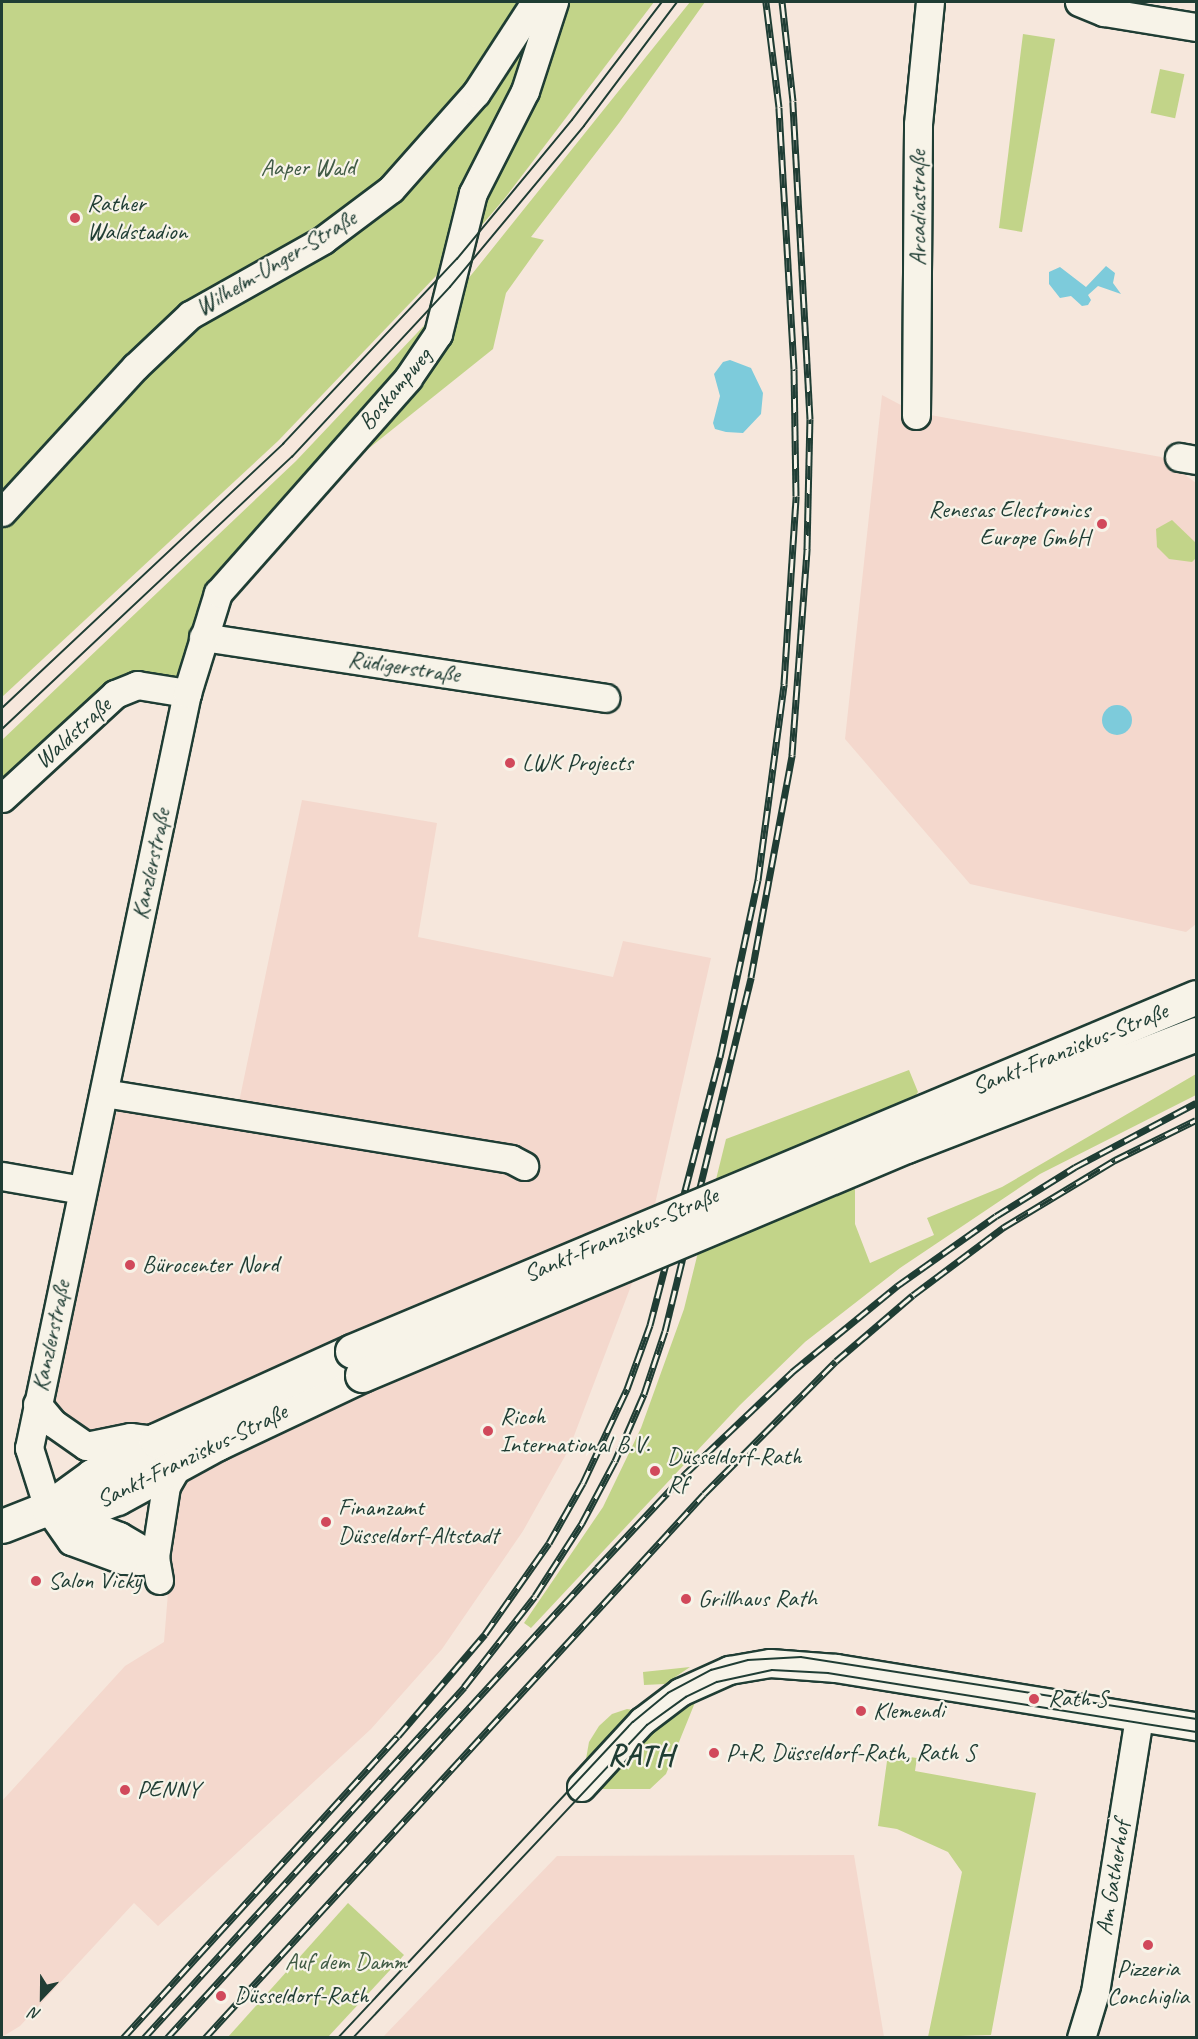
<!DOCTYPE html>
<meta charset="utf-8">
<style>
body{margin:0}
#map{position:relative;width:1198px;height:2039px;overflow:hidden;background:#f6e7dc;font-family:Caveat,sans-serif}
div>[style]{position:absolute}
.built>*{inset:0;background:#f4d8cd}
.green>*{inset:0;background:#c2d489;transform-origin:0 0}
.water>*{inset:0;background:#7dcbdb}
.round{border-radius:50%}
.roads{filter:drop-shadow(2px 0 #1f3d34) drop-shadow(-2px 0 #1f3d34) drop-shadow(0 2px #1f3d34) drop-shadow(0 -2px #1f3d34)}
.minor>*{height:27px;margin:-13.5px;padding:0 13.5px;transform-origin:13.5px;border-radius:13.5px;background:#f7f3e8}
.secondary>*{height:33px;margin:-16.5px;padding:0 16.5px;transform-origin:16.5px;border-radius:16.5px;background:#f7f3e8}
.tram>*{height:1.5px;margin:-0.75px;padding:0 0.75px;transform-origin:0.75px;border-radius:0.75px;background:#1f3d34}
.rail>*{height:7px;margin-top:-3.5px;transform-origin:0;background:repeating-linear-gradient(90deg,#f7f3e8 0 14px,#1f3d34 0 28px);box-sizing:border-box;border-block:2px solid #1f3d34}
.bridges{filter:drop-shadow(2px 0 #1f3d34) drop-shadow(-2px 0 #1f3d34) drop-shadow(0 2px #1f3d34) drop-shadow(0 -2px #1f3d34)}
.secondary-bridge>*{height:33px;margin:-16.5px;padding:0 16.5px;transform-origin:16.5px;border-radius:16.5px;background:#f7f3e8}
.dots>*{width:16px;height:16px;translate:-50% -50%;box-sizing:border-box;border:3px solid #f7f3e8;border-radius:50%}
span{translate:-50% -50%;white-space:nowrap;text-align:center;line-height:1.15;-webkit-text-stroke:4.5px #f7f3e8;paint-order:stroke}
.park-label{font-size:24px;color:#405b45}
.poi-label{font-size:24px;color:#1f3d34}
.left{translate:0 -50%;text-align:left}
.right{translate:-100% -50%;text-align:right}
.street-label{font-size:24px;color:#1f3d34}
.district-label{font-size:30px;color:#1f3d34;font-weight:700;letter-spacing:1.5px}
.frame{position:absolute;inset:0;border:3px solid #1f3d34;pointer-events:none}
.north{position:absolute;left:12px;top:1967px;width:60px;height:60px;-webkit-text-stroke:4px #f7f3e8;paint-order:stroke;rotate:202deg;font-size:16px;font-weight:700;line-height:24px;text-align:center;color:#1f3d34}
.north::after{content:'';display:block;margin:auto;width:21px;height:27px;background:#1f3d34;clip-path:polygon(50% 0,100% 100%,50% 72%,0 100%)}
</style>
<div id="map">
<div class="built">
<div style="clip-path:polygon(882px 395px,914px 412px,1161px 457px,1196px 483px,1196px 924px,1186px 932px,970px 884px,845px 739px)"></div>
<div style="clip-path:polygon(302px 800px,437px 823px,418px 937px,613px 977px,623px 941px,711px 958px,655px 1204px,117px 1442px,76px 1438px,48px 1409px,107px 1121px,128px 1103px,238px 1107px)"></div>
<div style="clip-path:polygon(634px 1278px,569px 1449px,523px 1531px,442px 1649px,371px 1729px,158px 1926px,134px 1903px,20px 2026px,2px 2037px,2px 1801px,125px 1666px,164px 1642px,176px 1495px,191px 1471px)"></div>
<div style="clip-path:polygon(854px 1855px,884px 2037px,383px 2037px,557px 1856px)"></div>
</div>
<div class="green">
<div style="clip-path:polygon(2px 2px,654px 2px,505px 198px,458px 253px,278px 441px,2px 697px)"></div>
<div style="clip-path:polygon(690px 2px,705px 2px,619px 123px,531px 237px,544px 240px,506px 293px,493px 349px,358px 457px,225px 601px,178px 683px,137px 683px,2px 793px,2px 740px,296px 461px,468px 279px)"></div>
<div style="clip-path:polygon(1023px 34px,1055px 39px,1022px 232px,999px 228px)"></div>
<div style="left:1160px;top:69px;width:25px;height:45px;rotate:12deg"></div>
<div style="clip-path:polygon(1172px 520px,1196px 543px,1196px 558px,1192px 562px,1169px 559px,1157px 547px,1156px 529px)"></div>
<div style="clip-path:polygon(909px 1070px,918px 1092px,855px 1182px,855px 1224px,870px 1263px,934px 1235px,927px 1218px,1002px 1187px,1196px 1074px,1196px 1095px,1040px 1174px,900px 1268px,805px 1342px,740px 1405px,531px 1628px,524px 1623px,603px 1507px,641px 1428px,684px 1309px,726px 1139px)"></div>
<div style="clip-path:polygon(690px 1667px,665px 1684px,644px 1685px,643px 1672px)"></div>
<div style="clip-path:polygon(696px 1700px,666px 1774px,650px 1789px,601px 1789px,597px 1793px,595px 1788px,638px 1741px)"></div>
<div style="clip-path:polygon(627px 1709px,635px 1710px,586px 1759px,589px 1742px,599px 1726px,612px 1714px)"></div>
<div style="clip-path:polygon(888px 1754px,917px 1758px,915px 1771px,1036px 1793px,991px 2035px,928px 2037px,962px 1872px,948px 1852px,897px 1829px,878px 1826px)"></div>
<div style="clip-path:polygon(348px 1903px,404px 1955px,328px 2037px,228px 2037px)"></div>
</div>
<div class="water">
<div style="clip-path:polygon(1106px 266px,1115px 273px,1113px 283px,1121px 294px,1098px 286px,1088px 295px,1091px 300px,1088px 305px,1082px 306px,1071px 296px,1060px 298px,1049px 284px,1049px 272px,1060px 267px,1086px 287px)"></div>
<div style="clip-path:polygon(730px 360px,751px 368px,763px 393px,761px 414px,743px 433px,726px 432px,715px 429px,713px 423px,720px 396px,714px 374px,723px 362px)"></div>
<div class="round" style="left:1102px;top:705px;width:30px;height:30px"></div>
</div>
<div class="roads">
<div class="minor">
<div style="left:1079px;top:2px;width:27px;rotate:22deg"></div>
<div style="left:1104px;top:12px;width:93px;rotate:9.3deg"></div>
<div style="left:916px;top:415px;width:291px;rotate:-89.6deg"></div>
<div style="left:918px;top:124px;width:123px;rotate:-84.4deg"></div>
<div style="left:1179px;top:457px;width:17px;rotate:10deg"></div>
<div style="left:2px;top:512px;width:197px;rotate:-47.5deg"></div>
<div style="left:135px;top:367px;width:76px;rotate:-43.4deg"></div>
<div style="left:190px;top:315px;width:153px;rotate:-29.4deg"></div>
<div style="left:323px;top:240px;width:85px;rotate:-36.9deg"></div>
<div style="left:391px;top:189px;width:128px;rotate:-48.5deg"></div>
<div style="left:476px;top:93px;width:108px;rotate:-57deg"></div>
<div style="left:203px;top:637px;width:407px;rotate:8.6deg"></div>
<div style="left:2px;top:798px;width:154px;rotate:-42.6deg"></div>
<div style="left:115px;top:694px;width:24px;rotate:-22deg"></div>
<div style="left:137px;top:685px;width:51px;rotate:9.1deg"></div>
<div style="left:104px;top:1093px;width:412px;rotate:9.2deg"></div>
<div style="left:511px;top:1159px;width:15px;rotate:28deg"></div>
<div style="left:2px;top:1176px;width:81px;rotate:9.9deg"></div>
<div style="left:37px;top:1404px;width:25px;rotate:50deg"></div>
<div style="left:53px;top:1423px;width:40px;rotate:34.9deg"></div>
<div style="left:86px;top:1446px;width:45px;rotate:-11.6deg"></div>
<div style="left:130px;top:1437px;width:26px;rotate:7deg"></div>
<div style="left:55px;top:1511px;width:69px;rotate:21.3deg"></div>
<div style="left:119px;top:1536px;width:42px;rotate:30.3deg"></div>
<div style="left:155px;top:1557px;width:16px;rotate:166deg"></div>
<div style="left:139px;top:1561px;width:16px;rotate:-176deg"></div>
<div style="left:123px;top:1560px;width:55px;rotate:-159.9deg"></div>
<div style="left:71px;top:1541px;width:40px;rotate:-124.9deg"></div>
<div style="left:48px;top:1508px;width:63px;rotate:-107.6deg"></div>
<div style="left:29px;top:1448px;width:771px;rotate:-78.18deg"></div>
<div style="left:187px;top:693px;width:105px;rotate:-72.8deg"></div>
<div style="left:218px;top:593px;width:287px;rotate:-48.5deg"></div>
<div style="left:408px;top:378px;width:53px;rotate:-55.7deg"></div>
<div style="left:438px;top:334px;width:145px;rotate:-76.1deg"></div>
<div style="left:473px;top:193px;width:114px;rotate:-63deg"></div>
<div style="left:525px;top:91px;width:94px;rotate:-72deg"></div>
<div style="left:159px;top:1580px;width:23px;rotate:-100deg"></div>
<div style="left:155px;top:1557px;width:72px;rotate:-81.2deg"></div>
<div style="left:166px;top:1486px;width:28px;rotate:-60deg"></div>
<div style="left:581px;top:1787px;width:90px;rotate:-47.3deg"></div>
<div style="left:642px;top:1721px;width:48px;rotate:-37.3deg"></div>
<div style="left:680px;top:1692px;width:54px;rotate:-24.2deg"></div>
<div style="left:729px;top:1670px;width:42px;rotate:-9.7deg"></div>
<div style="left:770px;top:1663px;width:66px;rotate:4.3deg"></div>
<div style="left:836px;top:1668px;width:365px;rotate:9.2deg"></div>
<div style="left:1081px;top:2038px;width:48px;rotate:-73.1deg"></div>
<div style="left:1095px;top:1992px;width:278px;rotate:-80.9deg"></div>
</div>
<div class="secondary">
<div style="left:48px;top:1508px;width:45px;rotate:-1.3deg"></div>
<div style="left:93px;top:1507px;width:26px;rotate:-21deg"></div>
<div style="left:117px;top:1498px;width:115px;rotate:-28.6deg"></div>
<div style="left:218px;top:1443px;width:159px;rotate:-25.3deg"></div>
<div style="left:2px;top:1526px;width:49px;rotate:-21.4deg"></div>
<div style="left:48px;top:1508px;width:54px;rotate:-36deg"></div>
<div style="left:92px;top:1476px;width:73px;rotate:-29.4deg"></div>
<div style="left:156px;top:1440px;width:215px;rotate:-24.4deg"></div>
</div>
</div>
<div class="tram">
<div style="left:2px;top:708px;width:386px;rotate:-43.2deg"></div>
<div style="left:283px;top:444px;width:254px;rotate:-46.8deg"></div>
<div style="left:457px;top:259px;width:180px;rotate:-50.4deg"></div>
<div style="left:572px;top:120px;width:148px;rotate:-52.7deg"></div>
<div style="left:2px;top:729px;width:398px;rotate:-43.2deg"></div>
<div style="left:292px;top:457px;width:232px;rotate:-47.1deg"></div>
<div style="left:450px;top:287px;width:209px;rotate:-50.2deg"></div>
<div style="left:584px;top:126px;width:155px;rotate:-53.1deg"></div>
<div style="left:338px;top:2038px;width:432px;rotate:-47deg"></div>
<div style="left:633px;top:1722px;width:45px;rotate:-39.6deg"></div>
<div style="left:668px;top:1693px;width:49px;rotate:-28.1deg"></div>
<div style="left:711px;top:1670px;width:38px;rotate:-15deg"></div>
<div style="left:748px;top:1660px;width:53px;rotate:-3.2deg"></div>
<div style="left:801px;top:1657px;width:400px;rotate:8.9deg"></div>
<div style="left:353px;top:2038px;width:429px;rotate:-46.8deg"></div>
<div style="left:647px;top:1725px;width:48px;rotate:-35.7deg"></div>
<div style="left:686px;top:1697px;width:34px;rotate:-26deg"></div>
<div style="left:717px;top:1682px;width:56px;rotate:-12.3deg"></div>
<div style="left:772px;top:1670px;width:56px;rotate:3.1deg"></div>
<div style="left:828px;top:1673px;width:373px;rotate:9.1deg"></div>
</div>
<div class="rail">
<div style="left:123px;top:2038px;width:408px;rotate:-47.7deg"></div>
<div style="left:398px;top:1736px;width:134px;rotate:-49.5deg"></div>
<div style="left:485px;top:1634px;width:111px;rotate:-54.9deg"></div>
<div style="left:549px;top:1543px;width:69px;rotate:-60.5deg"></div>
<div style="left:583px;top:1483px;width:104px;rotate:-64.9deg"></div>
<div style="left:627px;top:1389px;width:68px;rotate:-70.2deg"></div>
<div style="left:650px;top:1325px;width:277px;rotate:-75.4deg"></div>
<div style="left:720px;top:1057px;width:181px;rotate:-77.9deg"></div>
<div style="left:758px;top:880px;width:198px;rotate:-82.4deg"></div>
<div style="left:784px;top:684px;width:188px;rotate:-86.3deg"></div>
<div style="left:796px;top:496px;width:127px;rotate:-90.9deg"></div>
<div style="left:794px;top:369px;width:262px;rotate:-93.3deg"></div>
<div style="left:779px;top:107px;width:106px;rotate:-97.1deg"></div>
<div style="left:144px;top:2038px;width:475px;rotate:-47.6deg"></div>
<div style="left:464px;top:1687px;width:115px;rotate:-52deg"></div>
<div style="left:535px;top:1596px;width:87px;rotate:-57.2deg"></div>
<div style="left:582px;top:1523px;width:70px;rotate:-62deg"></div>
<div style="left:615px;top:1461px;width:73px;rotate:-66.6deg"></div>
<div style="left:644px;top:1394px;width:66px;rotate:-71.6deg"></div>
<div style="left:665px;top:1331px;width:364px;rotate:-76.3deg"></div>
<div style="left:751px;top:977px;width:226px;rotate:-79.5deg"></div>
<div style="left:792px;top:755px;width:207px;rotate:-85.8deg"></div>
<div style="left:807px;top:549px;width:130px;rotate:-88.7deg"></div>
<div style="left:810px;top:419px;width:318px;rotate:-93.1deg"></div>
<div style="left:793px;top:101px;width:100px;rotate:-96.3deg"></div>
<div style="left:167px;top:2038px;width:637px;rotate:-47.54deg"></div>
<div style="left:597px;top:1568px;width:129px;rotate:-46.9deg"></div>
<div style="left:685px;top:1474px;width:148px;rotate:-43.6deg"></div>
<div style="left:792px;top:1372px;width:136px;rotate:-39.3deg"></div>
<div style="left:897px;top:1286px;width:121px;rotate:-35.3deg"></div>
<div style="left:996px;top:1216px;width:93px;rotate:-31.8deg"></div>
<div style="left:1075px;top:1167px;width:137px;rotate:-27.9deg"></div>
<div style="left:205px;top:2038px;width:738px;rotate:-47.47deg"></div>
<div style="left:704px;top:1494px;width:187px;rotate:-45.2deg"></div>
<div style="left:836px;top:1361px;width:101px;rotate:-40.6deg"></div>
<div style="left:913px;top:1295px;width:114px;rotate:-36.8deg"></div>
<div style="left:1004px;top:1227px;width:130px;rotate:-31.1deg"></div>
<div style="left:1115px;top:1160px;width:90px;rotate:-26.3deg"></div>
</div>
<div class="bridges">
<div class="secondary-bridge">
<div style="left:352px;top:1351px;width:915px;rotate:-22.75deg"></div>
<div style="left:362px;top:1375px;width:590px;rotate:-22.83deg"></div>
<div style="left:906px;top:1146px;width:311px;rotate:-21.1deg"></div>
</div>
</div>
<div class="dots">
<div style="left:75px;top:218px;background:#d1495b"></div>
<div style="left:1102px;top:524px;background:#d1495b"></div>
<div style="left:510px;top:763px;background:#d1495b"></div>
<div style="left:130px;top:1265px;background:#d1495b"></div>
<div style="left:488px;top:1431px;background:#d1495b"></div>
<div style="left:655px;top:1471px;background:#d1495b"></div>
<div style="left:326px;top:1522px;background:#d1495b"></div>
<div style="left:36px;top:1581px;background:#d1495b"></div>
<div style="left:686px;top:1599px;background:#d1495b"></div>
<div style="left:1034px;top:1699px;background:#d1495b"></div>
<div style="left:861px;top:1711px;background:#d1495b"></div>
<div style="left:714px;top:1753px;background:#d1495b"></div>
<div style="left:125px;top:1790px;background:#d1495b"></div>
<div style="left:1148px;top:1945px;background:#d1495b"></div>
<div style="left:221px;top:1996px;background:#d1495b"></div>
</div>
<div class="park-label">
<span style="left:308px;top:168px">Aaper Wald</span>
<span style="left:346px;top:1962px">Auf dem Damm</span>
</div>
<div class="poi-label">
<span class="left" style="left:87px;top:218px">Rather<br>Waldstadion</span>
<span class="right" style="left:1090px;top:524px">Renesas Electronics<br>Europe GmbH</span>
<span class="left" style="left:522px;top:763px">LWK Projects</span>
<span class="left" style="left:142px;top:1265px">Bürocenter Nord</span>
<span class="left" style="left:500px;top:1431px">Ricoh<br>International B.V.</span>
<span class="left" style="left:667px;top:1471px">Düsseldorf-Rath<br>Rf</span>
<span class="left" style="left:338px;top:1522px">Finanzamt<br>Düsseldorf-Altstadt</span>
<span class="left" style="left:48px;top:1581px">Salon Vicky</span>
<span class="left" style="left:698px;top:1599px">Grillhaus Rath</span>
<span class="left" style="left:1048px;top:1699px">Rath S</span>
<span class="left" style="left:873px;top:1711px">Klemendi</span>
<span class="left" style="left:726px;top:1753px">P+R, Düsseldorf-Rath, Rath S</span>
<span class="left" style="left:137px;top:1790px">PENNY</span>
<span style="left:1148px;top:1983px">Pizzeria<br>Conchiglia</span>
<span class="left" style="left:234px;top:1996px">Düsseldorf-Rath</span>
</div>
<div class="street-label">
<span style="left:918px;top:208px;rotate:-90deg">Arcadiastraße</span>
<span style="left:276px;top:263px;rotate:-31deg">Wilhelm-Unger-Straße</span>
<span style="left:395px;top:389px;rotate:-50deg">Boskampweg</span>
<span style="left:404px;top:667px;rotate:8deg">Rüdigerstraße</span>
<span style="left:73px;top:733px;rotate:-42deg">Waldstraße</span>
<span style="left:151px;top:864px;rotate:-78deg">Kanzlerstraße</span>
<span style="left:1070px;top:1049px;rotate:-22deg">Sankt-Franziskus-Straße</span>
<span style="left:621px;top:1235px;rotate:-23deg">Sankt-Franziskus-Straße</span>
<span style="left:51px;top:1336px;rotate:-78deg">Kanzlerstraße</span>
<span style="left:192px;top:1456px;rotate:-26deg">Sankt-Franziskus-Straße</span>
<span style="left:1113px;top:1878px;rotate:-81deg">Am Gatherhof</span>
</div>
<div class="district-label">
<span style="left:641px;top:1755px">RATH</span>
</div>
<div class="frame"></div>
<div class="north">N</div>
</div>
